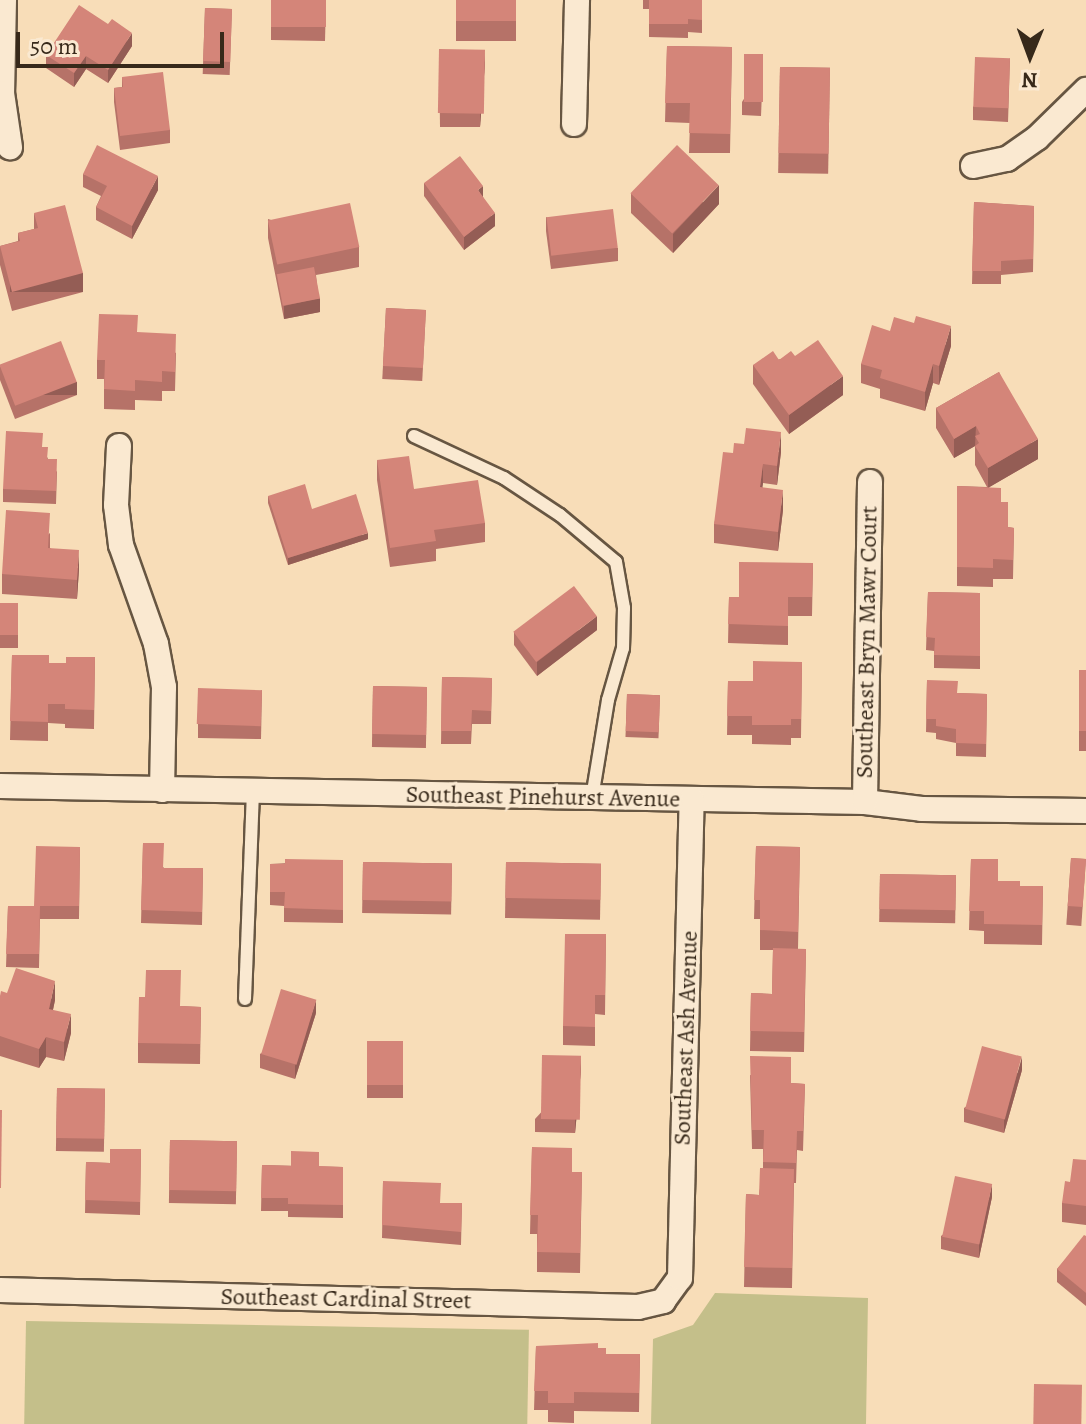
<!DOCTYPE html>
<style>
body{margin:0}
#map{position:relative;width:1086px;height:1424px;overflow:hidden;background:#f8ddb8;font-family:Alegreya,serif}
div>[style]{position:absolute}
.green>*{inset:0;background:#c4bf8a;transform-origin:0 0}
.roads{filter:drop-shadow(2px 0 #675642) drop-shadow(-2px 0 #675642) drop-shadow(0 2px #675642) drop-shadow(0 -2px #675642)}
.service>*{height:12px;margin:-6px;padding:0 6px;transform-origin:6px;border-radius:6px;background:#fae9d1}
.minor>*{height:24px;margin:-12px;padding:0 12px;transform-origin:12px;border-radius:12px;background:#fae9d1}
.wall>*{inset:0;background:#b67268;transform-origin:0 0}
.shaded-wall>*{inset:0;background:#945d55;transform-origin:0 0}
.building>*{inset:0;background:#d48579;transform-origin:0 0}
span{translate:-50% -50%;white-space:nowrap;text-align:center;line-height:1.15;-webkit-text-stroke:6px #fae9d1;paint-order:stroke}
.street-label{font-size:24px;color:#37291a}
.north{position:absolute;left:990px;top:16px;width:80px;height:80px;-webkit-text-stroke:6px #fae9d1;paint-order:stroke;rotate:181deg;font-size:22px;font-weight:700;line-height:32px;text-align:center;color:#37291a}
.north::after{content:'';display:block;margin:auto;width:28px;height:36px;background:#37291a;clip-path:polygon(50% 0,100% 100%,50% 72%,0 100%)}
.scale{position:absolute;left:16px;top:32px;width:208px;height:36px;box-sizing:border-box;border:4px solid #37291a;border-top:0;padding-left:10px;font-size:24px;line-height:28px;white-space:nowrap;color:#37291a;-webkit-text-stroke:6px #fae9d1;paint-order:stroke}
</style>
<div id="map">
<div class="green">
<div style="clip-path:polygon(715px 1293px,868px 1298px,866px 1424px,651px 1424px,653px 1339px,693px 1325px)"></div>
<div style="left:26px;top:1321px;width:503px;height:103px;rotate:1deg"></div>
</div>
<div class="roads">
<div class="service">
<div style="left:414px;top:436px;width:99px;rotate:25deg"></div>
<div style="left:504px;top:478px;width:67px;rotate:33.5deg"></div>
<div style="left:560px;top:515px;width:73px;rotate:40deg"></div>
<div style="left:616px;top:562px;width:47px;rotate:80.1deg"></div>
<div style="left:624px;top:608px;width:40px;rotate:91.4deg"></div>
<div style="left:623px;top:648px;width:54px;rotate:106.1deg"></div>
<div style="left:608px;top:700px;width:99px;rotate:99.3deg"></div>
<div style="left:245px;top:999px;width:206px;rotate:-87.8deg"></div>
</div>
<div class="minor">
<div style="left:4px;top:0;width:93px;rotate:91.2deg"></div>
<div style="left:2px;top:93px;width:55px;rotate:81.6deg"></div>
<div style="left:574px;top:124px;width:124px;rotate:-88.6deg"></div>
<div style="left:973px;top:166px;width:35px;rotate:-12deg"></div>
<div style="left:1007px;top:159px;width:37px;rotate:-35deg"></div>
<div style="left:1037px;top:138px;width:69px;rotate:-44.4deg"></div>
<div style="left:119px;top:446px;width:59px;rotate:92.9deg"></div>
<div style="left:116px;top:505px;width:40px;rotate:82.9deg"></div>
<div style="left:121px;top:545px;width:105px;rotate:70.5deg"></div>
<div style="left:156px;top:644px;width:44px;rotate:79.5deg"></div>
<div style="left:164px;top:687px;width:103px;rotate:91.1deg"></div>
<div style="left:0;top:786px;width:865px;rotate:1.06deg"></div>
<div style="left:865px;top:802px;width:57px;rotate:7deg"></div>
<div style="left:922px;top:809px;width:164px;rotate:0.7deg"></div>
<div style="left:865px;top:802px;width:320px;rotate:-89.1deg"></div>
<div style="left:0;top:1290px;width:638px;rotate:1.53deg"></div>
<div style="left:638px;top:1307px;width:26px;rotate:-13deg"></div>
<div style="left:663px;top:1301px;width:29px;rotate:-54deg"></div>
<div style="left:680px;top:1278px;width:479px;rotate:-88.6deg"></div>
</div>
</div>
<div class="wall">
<div style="clip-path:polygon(326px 0,325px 41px,271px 40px,271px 27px)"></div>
<div style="left:456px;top:0;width:60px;height:41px"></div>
<div style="clip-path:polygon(643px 0,702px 0,702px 33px,688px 32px,688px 38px,649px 37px,649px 9px,643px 9px)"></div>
<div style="left:205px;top:8px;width:27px;height:66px;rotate:2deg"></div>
<div style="clip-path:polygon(108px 24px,132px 46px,108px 83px,86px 69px,74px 87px,46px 68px,46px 55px)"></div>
<div style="clip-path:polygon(667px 46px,732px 47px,730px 153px,689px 153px,690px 123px,665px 122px)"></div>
<div style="clip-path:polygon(439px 49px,485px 63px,480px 127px,440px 127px)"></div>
<div style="clip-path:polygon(1010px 58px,1008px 122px,973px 120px,973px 107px)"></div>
<div style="left:780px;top:67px;width:50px;height:106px;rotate:1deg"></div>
<div style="clip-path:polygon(763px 68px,761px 116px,742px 115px,742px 102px)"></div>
<div style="clip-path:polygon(122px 77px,170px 130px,170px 143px,120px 150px,114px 102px,114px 88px,122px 87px)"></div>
<div style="clip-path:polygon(83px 174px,158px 190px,132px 239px,96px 220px,96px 207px,101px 196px,83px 187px)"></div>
<div style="clip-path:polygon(424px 183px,483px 197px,495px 226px,464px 250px,424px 196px)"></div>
<div style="clip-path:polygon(631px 194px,719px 204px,673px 253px,631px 213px)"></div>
<div style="clip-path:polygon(974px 202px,1034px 206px,1033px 272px,1001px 275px,1001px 284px,972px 284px)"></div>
<div style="clip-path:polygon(34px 213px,83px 292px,12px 311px,0 265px,0 246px,18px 241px,18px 233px,34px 229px)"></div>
<div style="clip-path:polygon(546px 217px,618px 248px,618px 261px,551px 269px,546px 231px)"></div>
<div style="clip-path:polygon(268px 219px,359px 247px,359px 267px,316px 275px,320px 312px,284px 319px,268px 238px)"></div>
<div style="left:386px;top:308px;width:40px;height:71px;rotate:3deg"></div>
<div style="clip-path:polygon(890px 331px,951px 346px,939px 385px,933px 383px,925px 411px,880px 398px,880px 389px,861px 383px,861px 364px)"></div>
<div style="clip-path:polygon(138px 333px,176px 353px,175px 391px,162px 391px,162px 401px,135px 400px,135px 410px,104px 409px,104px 379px,97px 379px,97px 360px)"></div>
<div style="clip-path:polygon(795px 356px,843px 395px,789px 434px,753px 384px,753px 365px)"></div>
<div style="clip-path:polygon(0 365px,77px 395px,15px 419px,0 380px)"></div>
<div style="clip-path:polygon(999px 372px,1038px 459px,989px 487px,1001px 502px,1008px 527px,1014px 528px,1013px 579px,993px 579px,993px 587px,957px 586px,957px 486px,987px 487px,975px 465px,975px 446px,954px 458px,936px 428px,936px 408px)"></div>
<div style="clip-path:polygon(43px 447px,48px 459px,57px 472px,56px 504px,3px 502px,3px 489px)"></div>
<div style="clip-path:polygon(781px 452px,777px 485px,763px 483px,762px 487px,783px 510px,778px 551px,714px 543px,714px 524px,733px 453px)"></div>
<div style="clip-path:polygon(377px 460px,414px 489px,485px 523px,485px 542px,436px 549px,436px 561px,390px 567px,377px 480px)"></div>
<div style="clip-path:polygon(268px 496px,312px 509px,368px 539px,288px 565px,268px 503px)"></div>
<div style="clip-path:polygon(50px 533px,50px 548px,79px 569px,77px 599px,2px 594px,2px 574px)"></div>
<div style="clip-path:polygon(813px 563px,812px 616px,788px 616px,788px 645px,728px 643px,729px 597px,739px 597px)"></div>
<div style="clip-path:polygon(928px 592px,980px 593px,980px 669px,934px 668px,934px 651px,926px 650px)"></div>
<div style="left:0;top:603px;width:18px;height:45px"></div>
<div style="clip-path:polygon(597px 630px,537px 676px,514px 645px,514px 632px)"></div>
<div style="clip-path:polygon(12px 655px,49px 663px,66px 663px,95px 657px,94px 729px,65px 728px,65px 724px,48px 723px,48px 741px,10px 740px)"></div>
<div style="clip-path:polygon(802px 662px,801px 738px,791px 738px,791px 745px,752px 744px,752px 735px,727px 735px,728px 681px,753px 681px)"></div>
<div style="left:1079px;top:670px;width:7px;height:81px"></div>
<div style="clip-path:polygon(442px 677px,492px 678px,491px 724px,472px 724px,471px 744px,441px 744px)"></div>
<div style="clip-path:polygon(927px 680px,957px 693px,987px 694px,986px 757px,956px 756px,956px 743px,936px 739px,936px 733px,926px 732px)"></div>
<div style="left:373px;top:686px;width:54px;height:61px;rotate:1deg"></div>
<div style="clip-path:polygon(262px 690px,261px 739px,198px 738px,198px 724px)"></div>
<div style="left:627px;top:694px;width:33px;height:43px;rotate:2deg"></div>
<div style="clip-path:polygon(143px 843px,164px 868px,203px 868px,202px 925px,141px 923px)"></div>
<div style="clip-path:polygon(756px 846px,800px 847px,798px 949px,806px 949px,804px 1052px,750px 1051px,751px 993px,772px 994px,773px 950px,760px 950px,760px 919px,754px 919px)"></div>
<div style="clip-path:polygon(80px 847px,79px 919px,40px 919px,39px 968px,6px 967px,8px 906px,34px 906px)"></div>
<div style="left:1071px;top:858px;width:15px;height:67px;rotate:4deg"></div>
<div style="clip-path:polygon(971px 859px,998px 881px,1020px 886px,1043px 886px,1042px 945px,984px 944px,984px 931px,969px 930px)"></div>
<div style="clip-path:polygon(343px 860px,343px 923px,284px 922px,284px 906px,270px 905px,270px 864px)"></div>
<div style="left:363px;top:862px;width:89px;height:51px;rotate:1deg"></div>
<div style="left:506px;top:862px;width:95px;height:56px;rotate:1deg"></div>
<div style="left:880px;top:874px;width:76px;height:48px;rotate:1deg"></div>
<div style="clip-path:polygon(606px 934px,605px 1015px,595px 1014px,595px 1046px,563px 1045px,563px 1026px)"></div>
<div style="clip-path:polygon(7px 993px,55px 1000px,53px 1010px,71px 1033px,64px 1061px,46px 1057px,39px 1068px,0 1056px,0 996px)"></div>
<div style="clip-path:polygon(180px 1006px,201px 1007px,200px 1064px,138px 1063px,138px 1043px)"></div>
<div style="clip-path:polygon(316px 1013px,295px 1079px,260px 1068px,260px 1054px)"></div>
<div style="left:367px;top:1041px;width:36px;height:57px"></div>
<div style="clip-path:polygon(581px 1069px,575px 1133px,535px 1132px,535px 1119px)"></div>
<div style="clip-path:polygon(1022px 1070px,1004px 1133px,964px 1122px,964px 1108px)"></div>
<div style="clip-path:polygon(750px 1075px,791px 1083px,805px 1084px,803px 1151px,797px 1150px,796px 1183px,794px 1183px,792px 1288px,744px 1287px,746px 1194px,759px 1195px,763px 1168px,763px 1149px,752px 1149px)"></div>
<div style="left:57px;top:1088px;width:48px;height:63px;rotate:1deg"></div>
<div style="left:170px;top:1140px;width:67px;height:63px;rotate:1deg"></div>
<div style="clip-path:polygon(532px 1147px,572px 1172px,582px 1172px,580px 1273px,537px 1272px,537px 1234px,530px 1234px)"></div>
<div style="clip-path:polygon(141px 1149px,140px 1215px,85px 1213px,86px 1162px,110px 1163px)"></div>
<div style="clip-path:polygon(1086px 1160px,1086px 1225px,1062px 1222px,1062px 1203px)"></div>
<div style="clip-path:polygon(262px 1165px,343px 1167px,343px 1218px,288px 1217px,288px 1211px,261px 1211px)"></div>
<div style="clip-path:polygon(383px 1181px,440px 1203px,462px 1203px,461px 1245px,382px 1238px)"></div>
<div style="clip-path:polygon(992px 1197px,979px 1258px,941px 1249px,941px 1236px)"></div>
<div style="clip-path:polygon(1086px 1236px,1086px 1306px,1057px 1282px,1057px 1269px)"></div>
<div style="clip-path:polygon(536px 1346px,598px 1348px,606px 1354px,640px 1354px,639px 1412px,574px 1411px,574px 1423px,548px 1422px,548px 1410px,534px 1410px)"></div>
</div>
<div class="shaded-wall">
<div style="clip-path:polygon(132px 33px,132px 46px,108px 83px,108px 70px)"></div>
<div style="clip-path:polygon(485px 50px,485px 63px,480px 127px,480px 114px)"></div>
<div style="clip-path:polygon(86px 56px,86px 69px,74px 87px,74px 73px)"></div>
<div style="clip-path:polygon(158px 176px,158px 190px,132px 239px,132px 226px)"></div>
<div style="clip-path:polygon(719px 185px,719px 204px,673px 253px,673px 234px)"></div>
<div style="clip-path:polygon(483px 186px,483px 199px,478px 190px)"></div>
<div style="clip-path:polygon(495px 213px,495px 226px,464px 250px,464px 237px)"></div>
<div style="left:83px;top:273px;width:19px;height:73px;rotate:90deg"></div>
<div style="clip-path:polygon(320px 298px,320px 312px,284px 319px,284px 306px)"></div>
<div style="clip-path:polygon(951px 326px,951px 346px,939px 385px,939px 366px)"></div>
<div style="clip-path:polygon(933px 364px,933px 383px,925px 411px,925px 392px)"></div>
<div style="clip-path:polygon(843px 376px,843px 395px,789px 434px,789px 415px)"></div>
<div style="left:77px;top:382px;width:13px;height:66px;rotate:90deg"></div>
<div style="clip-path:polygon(976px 426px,975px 446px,954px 458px,954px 439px)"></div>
<div style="clip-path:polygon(781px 432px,781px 452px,777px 485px,777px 466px)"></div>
<div style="clip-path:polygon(1038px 439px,1038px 459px,988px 488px,988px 468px)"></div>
<div style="clip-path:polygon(763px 464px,763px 483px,760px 506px,760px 487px)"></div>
<div style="clip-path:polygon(783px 490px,783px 510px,778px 551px,778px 532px)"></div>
<div style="clip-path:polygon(368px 533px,368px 539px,288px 565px,288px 558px)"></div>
<div style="clip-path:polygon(79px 550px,79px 569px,77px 599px,77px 580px)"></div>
<div style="clip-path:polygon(597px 616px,597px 630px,537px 676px,537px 662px)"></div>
<div style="clip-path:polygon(55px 981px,55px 1000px,49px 1028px,49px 1009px)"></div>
<div style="clip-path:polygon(316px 1000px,316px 1013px,295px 1079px,295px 1066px)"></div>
<div style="clip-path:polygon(71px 1014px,71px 1033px,64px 1061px,64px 1042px)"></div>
<div style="clip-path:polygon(46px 1037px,46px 1057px,39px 1068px,39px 1049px)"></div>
<div style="clip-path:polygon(581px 1056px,581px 1069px,575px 1133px,575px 1120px)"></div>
<div style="clip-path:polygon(1022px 1057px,1022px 1070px,1004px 1133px,1004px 1120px)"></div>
<div style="clip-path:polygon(992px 1184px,992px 1197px,979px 1258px,979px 1244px)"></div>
</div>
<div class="building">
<div style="left:271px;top:0;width:55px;height:27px"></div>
<div style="left:456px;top:0;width:60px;height:21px"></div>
<div style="clip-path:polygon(649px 0,702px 0,702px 20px,688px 19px,688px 24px,649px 24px)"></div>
<div style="clip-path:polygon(79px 5px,108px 24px,112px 19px,132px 33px,108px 70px,86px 56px,74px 73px,46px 55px)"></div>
<div style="left:205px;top:8px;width:27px;height:53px;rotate:2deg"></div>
<div style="clip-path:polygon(667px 46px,732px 47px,730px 134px,689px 133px,690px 103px,665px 103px)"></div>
<div style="left:439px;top:49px;width:46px;height:64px;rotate:1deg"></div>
<div style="left:744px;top:54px;width:19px;height:48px"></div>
<div style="left:975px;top:57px;width:35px;height:50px;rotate:2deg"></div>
<div style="left:780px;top:67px;width:50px;height:86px;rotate:1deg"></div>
<div style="clip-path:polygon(163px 72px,170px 130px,120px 136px,114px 88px,123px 87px,122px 77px)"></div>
<div style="clip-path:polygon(97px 145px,158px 176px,132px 226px,96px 207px,107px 186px,83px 174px)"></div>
<div style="left:677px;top:145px;width:58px;height:67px;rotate:44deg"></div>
<div style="clip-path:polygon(460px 156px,483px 186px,478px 190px,495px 213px,464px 237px,424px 183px)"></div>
<div style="clip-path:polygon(974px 202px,1034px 206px,1033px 259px,1001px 261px,1001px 271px,972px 271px)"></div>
<div style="left:350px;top:203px;width:45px;height:84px;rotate:78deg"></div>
<div style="clip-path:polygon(65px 205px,83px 273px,12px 292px,0 246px,20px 241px,18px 233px,38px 228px,34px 213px)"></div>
<div style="left:613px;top:209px;width:39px;height:67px;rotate:83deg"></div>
<div style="left:314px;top:267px;width:32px;height:38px;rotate:79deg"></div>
<div style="left:386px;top:308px;width:40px;height:58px;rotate:3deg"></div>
<div style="clip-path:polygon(99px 314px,138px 315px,137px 332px,176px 334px,175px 372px,162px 371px,162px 382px,135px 380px,135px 391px,104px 389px,105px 360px,97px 360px)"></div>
<div style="clip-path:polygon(916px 316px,951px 326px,939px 366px,933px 364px,925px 392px,880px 378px,882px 370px,861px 364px,872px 325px,890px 331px,894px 317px,914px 323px)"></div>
<div style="clip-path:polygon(818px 340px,843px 376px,789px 415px,753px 365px,773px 351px,779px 360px,791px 351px,795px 356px)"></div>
<div style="left:61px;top:341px;width:44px;height:66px;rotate:69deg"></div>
<div style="clip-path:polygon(999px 372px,1038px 439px,988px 468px,975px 446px,979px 443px,975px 436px,980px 434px,976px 426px,954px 439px,936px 408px)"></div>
<div style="clip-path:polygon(746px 428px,781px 432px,777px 466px,763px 464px,760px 487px,783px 490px,778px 532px,714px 524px,723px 452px,733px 453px,734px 443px,744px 444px)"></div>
<div style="clip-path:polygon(6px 431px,43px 433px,42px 447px,48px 447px,47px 459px,57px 459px,56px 491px,3px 489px)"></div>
<div style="clip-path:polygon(409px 456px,414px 489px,478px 480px,485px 523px,434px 530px,436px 541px,390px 548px,377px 460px)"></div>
<div style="clip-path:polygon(305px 484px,312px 509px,356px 494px,368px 533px,288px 558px,268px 496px)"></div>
<div style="clip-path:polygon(957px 486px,1001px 488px,1001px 502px,1008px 502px,1008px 527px,1014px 528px,1013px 560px,993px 559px,993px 568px,957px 567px)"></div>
<div style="clip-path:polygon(6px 510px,50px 513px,48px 548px,79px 550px,77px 580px,2px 574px)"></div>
<div style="clip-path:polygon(739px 562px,813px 563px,812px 597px,788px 597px,788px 626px,728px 624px,729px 597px,739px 597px)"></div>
<div style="left:574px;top:586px;width:38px;height:76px;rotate:53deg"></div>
<div style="clip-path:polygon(928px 592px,980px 593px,980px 656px,934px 655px,935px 638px,926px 637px)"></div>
<div style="left:0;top:603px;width:18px;height:32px"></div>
<div style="clip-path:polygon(12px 655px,49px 655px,49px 663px,66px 663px,66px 657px,95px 657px,94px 710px,65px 709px,65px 704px,48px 704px,48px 722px,10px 721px)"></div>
<div style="clip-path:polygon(753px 661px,802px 662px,801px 719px,791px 719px,791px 725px,752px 725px,752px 716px,727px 716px,728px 681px,753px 681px)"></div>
<div style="left:1079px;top:670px;width:7px;height:61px"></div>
<div style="clip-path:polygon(442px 677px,492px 678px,491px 711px,472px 710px,471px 731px,441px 731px)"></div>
<div style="clip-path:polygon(927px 680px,958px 681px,957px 693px,987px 694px,986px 744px,956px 743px,956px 729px,936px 726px,936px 719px,926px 719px)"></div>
<div style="left:373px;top:686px;width:54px;height:48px;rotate:1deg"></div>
<div style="left:198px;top:688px;width:64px;height:36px;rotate:2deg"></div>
<div style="left:627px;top:694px;width:33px;height:37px;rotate:2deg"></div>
<div style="clip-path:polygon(143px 843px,164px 843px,163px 868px,203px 868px,202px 912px,141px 910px)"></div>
<div style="clip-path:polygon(36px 846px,80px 847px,79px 906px,40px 906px,39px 954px,6px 954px,8px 906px,34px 906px)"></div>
<div style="clip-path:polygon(756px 846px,800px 847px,798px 932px,760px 930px,760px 900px,754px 900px)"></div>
<div style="left:1071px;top:858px;width:15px;height:48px;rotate:4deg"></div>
<div style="clip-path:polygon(285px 859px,343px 860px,343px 910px,284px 908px,285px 892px,270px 892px,270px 864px,285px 864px)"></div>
<div style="clip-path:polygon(971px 859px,998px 859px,998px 881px,1020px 881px,1020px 886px,1043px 886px,1042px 925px,984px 924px,984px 911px,969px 911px)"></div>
<div style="left:363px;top:862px;width:89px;height:38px;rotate:1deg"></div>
<div style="left:506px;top:862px;width:95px;height:36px;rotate:1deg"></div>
<div style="left:880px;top:874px;width:76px;height:35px;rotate:1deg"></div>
<div style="clip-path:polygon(565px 934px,606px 934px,605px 995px,595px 995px,595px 1027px,563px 1026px)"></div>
<div style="clip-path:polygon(773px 948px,806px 949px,804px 1032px,750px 1031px,751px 993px,772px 994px)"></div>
<div style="clip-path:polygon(16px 968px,55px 981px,49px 1009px,71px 1014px,64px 1042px,46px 1037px,39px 1049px,0 1036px,0 996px,1px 991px,7px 993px)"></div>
<div style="clip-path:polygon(146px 970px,181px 970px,180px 1006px,201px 1007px,200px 1044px,138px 1043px,139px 997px,145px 997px)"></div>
<div style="left:281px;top:989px;width:37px;height:68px;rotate:17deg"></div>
<div style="left:367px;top:1041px;width:36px;height:44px"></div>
<div style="left:982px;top:1046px;width:41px;height:65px;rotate:15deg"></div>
<div style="left:542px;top:1055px;width:39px;height:64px;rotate:1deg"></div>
<div style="clip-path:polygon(750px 1056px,791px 1057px,791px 1083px,805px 1084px,803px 1131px,797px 1131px,796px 1163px,763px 1162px,764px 1130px,752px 1130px)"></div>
<div style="left:57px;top:1088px;width:48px;height:50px;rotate:1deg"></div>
<div style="clip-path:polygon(0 1110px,2px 1110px,1px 1188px,0 1188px)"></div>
<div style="left:170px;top:1140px;width:67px;height:50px;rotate:1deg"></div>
<div style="clip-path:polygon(532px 1147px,572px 1148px,572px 1172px,582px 1172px,580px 1253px,537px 1252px,538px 1215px,530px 1215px)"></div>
<div style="clip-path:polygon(110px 1149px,141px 1149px,140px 1202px,85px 1200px,86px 1162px,110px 1163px)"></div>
<div style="clip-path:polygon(291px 1151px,319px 1152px,319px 1166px,343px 1167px,343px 1205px,288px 1204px,288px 1198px,261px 1198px,262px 1165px,291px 1166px)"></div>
<div style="clip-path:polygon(1073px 1159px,1086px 1160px,1086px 1206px,1062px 1203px,1065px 1181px,1070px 1182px)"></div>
<div style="clip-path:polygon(760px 1168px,794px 1169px,792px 1268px,744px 1267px,746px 1194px,759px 1195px)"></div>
<div style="left:955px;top:1176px;width:38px;height:62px;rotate:12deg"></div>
<div style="clip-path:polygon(383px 1181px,441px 1183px,440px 1203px,462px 1203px,461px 1232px,382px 1225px)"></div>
<div style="clip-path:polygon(1084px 1235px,1086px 1236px,1086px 1293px,1057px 1269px)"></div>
<div style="clip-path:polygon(598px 1343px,598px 1348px,606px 1348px,606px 1354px,640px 1354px,639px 1393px,574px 1392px,574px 1403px,548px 1403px,548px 1391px,534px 1391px,536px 1346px)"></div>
<div style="left:1034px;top:1384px;width:48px;height:40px;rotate:1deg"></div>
</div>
<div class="street-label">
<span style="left:867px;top:642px;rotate:-89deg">Southeast Bryn Mawr Court</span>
<span style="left:543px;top:797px;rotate:1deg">Southeast Pinehurst Avenue</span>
<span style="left:686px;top:1038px;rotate:-88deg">Southeast Ash Avenue</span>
<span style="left:346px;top:1299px;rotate:1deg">Southeast Cardinal Street</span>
</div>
<div class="north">N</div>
<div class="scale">50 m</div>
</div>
